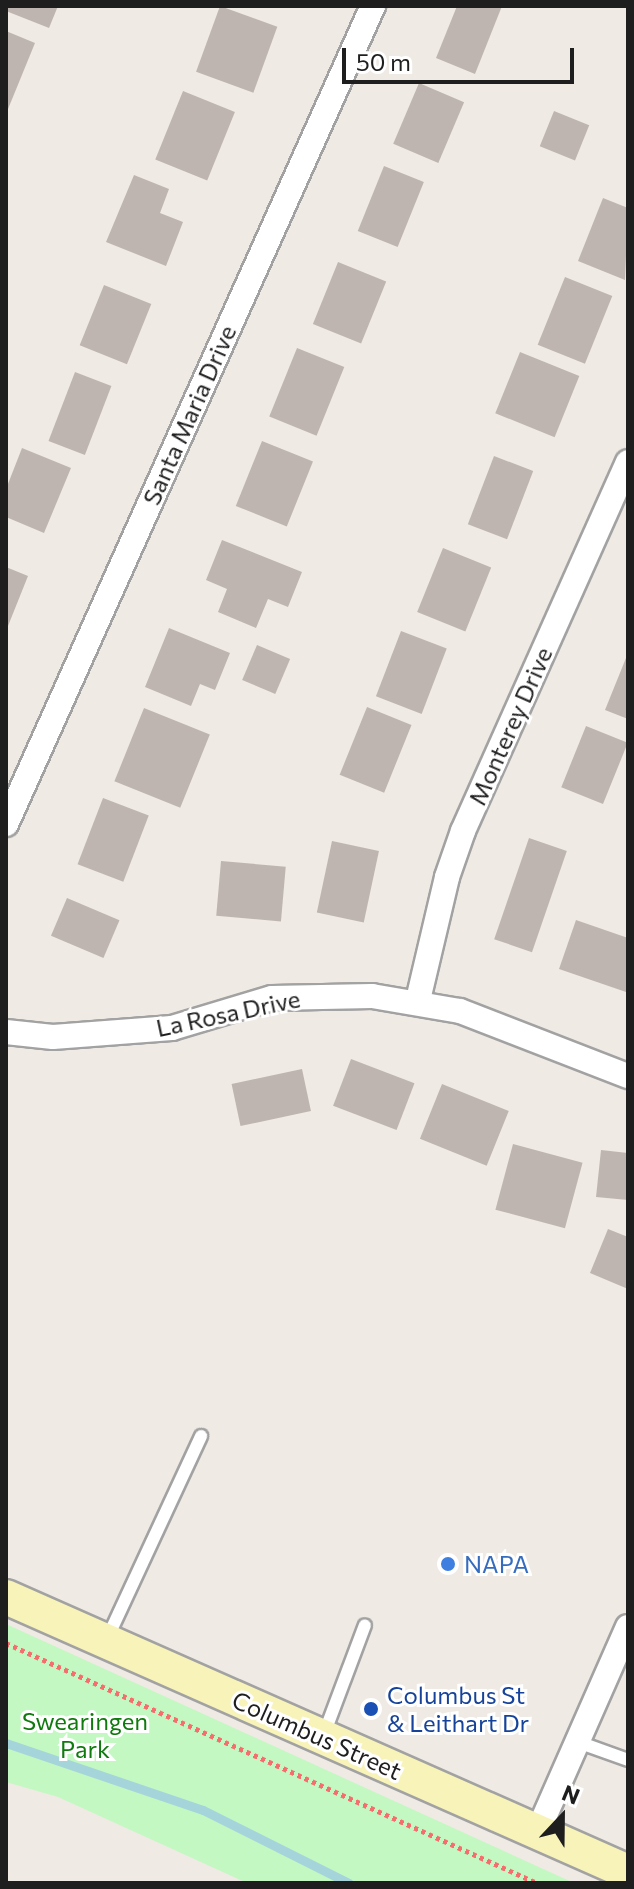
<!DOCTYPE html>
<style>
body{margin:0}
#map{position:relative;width:634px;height:1889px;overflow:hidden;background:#efeae4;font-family:Commissioner,sans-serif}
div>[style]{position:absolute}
.park>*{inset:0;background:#c3f8c2}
.stream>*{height:9px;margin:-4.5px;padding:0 4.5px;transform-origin:4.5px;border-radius:4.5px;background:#a5d5db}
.building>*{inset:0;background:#bfb5b0;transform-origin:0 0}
.path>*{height:5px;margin-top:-2.5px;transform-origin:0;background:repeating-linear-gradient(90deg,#f66d6d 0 4px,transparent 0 8px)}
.roads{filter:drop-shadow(2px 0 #a2a2a2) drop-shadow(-2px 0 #a2a2a2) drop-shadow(0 2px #a2a2a2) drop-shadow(0 -2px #a2a2a2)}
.lane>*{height:12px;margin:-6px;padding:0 6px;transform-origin:6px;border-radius:6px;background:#fff}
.street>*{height:24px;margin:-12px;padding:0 12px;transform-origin:12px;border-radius:12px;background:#fff}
.secondary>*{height:34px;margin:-17px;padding:0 17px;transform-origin:17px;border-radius:17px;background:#f8f4b9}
.dots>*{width:22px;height:22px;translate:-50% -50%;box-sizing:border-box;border:4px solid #fff;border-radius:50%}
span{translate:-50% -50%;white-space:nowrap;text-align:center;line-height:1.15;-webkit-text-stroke:6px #fff;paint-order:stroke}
.street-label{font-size:24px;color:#1e1e1e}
.shop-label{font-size:24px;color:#366cbe}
.left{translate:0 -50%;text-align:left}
.transit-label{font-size:24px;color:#164399}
.park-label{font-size:24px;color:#107a0e}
.frame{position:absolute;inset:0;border:8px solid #1e1e1e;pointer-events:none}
.north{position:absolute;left:522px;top:1777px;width:80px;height:80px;-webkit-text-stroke:6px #fff;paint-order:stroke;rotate:22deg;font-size:22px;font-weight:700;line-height:32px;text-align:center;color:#1e1e1e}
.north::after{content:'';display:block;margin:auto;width:28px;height:36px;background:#1e1e1e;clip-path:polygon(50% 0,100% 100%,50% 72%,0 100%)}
.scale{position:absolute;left:342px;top:48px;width:232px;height:36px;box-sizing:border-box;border:4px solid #1e1e1e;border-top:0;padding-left:10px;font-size:24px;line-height:28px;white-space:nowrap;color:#1e1e1e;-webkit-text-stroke:6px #fff;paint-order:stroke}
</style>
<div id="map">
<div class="park">
<div style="clip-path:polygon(6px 1624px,574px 1883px,247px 1883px,58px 1797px,6px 1782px)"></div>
</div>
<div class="stream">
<div style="left:6px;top:1743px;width:208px;rotate:18.8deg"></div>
<div style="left:203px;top:1810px;width:163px;rotate:26.6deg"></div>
</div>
<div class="building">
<div style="clip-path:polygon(6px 6px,58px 6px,49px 28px,6px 11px)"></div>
<div style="left:220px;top:6px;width:61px;height:70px;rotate:20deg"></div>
<div style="clip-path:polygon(457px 6px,502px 6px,475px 74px,436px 58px)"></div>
<div style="clip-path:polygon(6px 31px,35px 43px,6px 114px)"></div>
<div style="left:419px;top:83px;width:49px;height:66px;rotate:23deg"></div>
<div style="left:183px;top:91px;width:56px;height:74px;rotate:22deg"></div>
<div style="left:554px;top:111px;width:38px;height:38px;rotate:22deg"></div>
<div style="left:384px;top:166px;width:43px;height:70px;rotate:22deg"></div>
<div style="clip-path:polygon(134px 175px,169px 189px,160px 213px,183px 222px,166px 266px,106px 242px)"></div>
<div style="clip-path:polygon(603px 198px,628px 208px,625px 280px,578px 261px)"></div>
<div style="left:338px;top:262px;width:52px;height:67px;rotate:22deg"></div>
<div style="left:565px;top:277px;width:51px;height:73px;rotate:22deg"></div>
<div style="left:104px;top:285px;width:51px;height:65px;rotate:22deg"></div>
<div style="left:297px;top:348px;width:51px;height:74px;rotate:22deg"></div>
<div style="left:520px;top:352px;width:64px;height:66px;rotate:22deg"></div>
<div style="left:75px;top:372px;width:39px;height:74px;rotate:21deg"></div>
<div style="left:262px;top:441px;width:55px;height:70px;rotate:22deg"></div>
<div style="clip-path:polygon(22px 448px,71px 468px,44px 533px,6px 517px,6px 489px)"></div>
<div style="left:494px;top:456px;width:42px;height:73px;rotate:21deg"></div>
<div style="clip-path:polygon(222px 540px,302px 572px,288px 607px,268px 599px,256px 628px,218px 612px,227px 589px,206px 580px)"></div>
<div style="left:443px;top:548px;width:52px;height:69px;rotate:22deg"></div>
<div style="clip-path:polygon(6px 567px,28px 576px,6px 631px)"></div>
<div style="clip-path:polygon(169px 628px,230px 653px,215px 690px,200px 684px,191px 706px,145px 687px)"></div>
<div style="left:401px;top:631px;width:49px;height:70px;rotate:21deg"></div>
<div style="left:257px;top:645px;width:36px;height:38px;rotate:23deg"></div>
<div style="clip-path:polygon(628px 653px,628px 719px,605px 710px)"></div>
<div style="left:367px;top:707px;width:48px;height:73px;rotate:22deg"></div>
<div style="left:144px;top:708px;width:71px;height:79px;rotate:22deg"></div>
<div style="left:586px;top:726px;width:45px;height:66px;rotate:22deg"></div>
<div style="left:103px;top:798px;width:49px;height:71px;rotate:21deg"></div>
<div style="left:529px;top:838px;width:40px;height:107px;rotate:19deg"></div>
<div style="left:332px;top:841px;width:48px;height:73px;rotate:12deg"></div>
<div style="left:221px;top:861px;width:65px;height:55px;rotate:5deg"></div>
<div style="left:67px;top:898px;width:57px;height:41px;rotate:23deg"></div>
<div style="clip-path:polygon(576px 920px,628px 938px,626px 992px,559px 969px)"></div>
<div style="left:351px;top:1059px;width:68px;height:50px;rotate:21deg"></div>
<div style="left:302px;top:1069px;width:43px;height:72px;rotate:78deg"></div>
<div style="left:442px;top:1084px;width:72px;height:59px;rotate:22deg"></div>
<div style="left:513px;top:1144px;width:72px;height:68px;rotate:15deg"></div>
<div style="clip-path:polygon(601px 1150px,628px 1153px,628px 1200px,596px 1197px)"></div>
<div style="clip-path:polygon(608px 1229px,628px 1237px,628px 1289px,590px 1273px)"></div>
</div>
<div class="path">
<div style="left:6px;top:1643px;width:583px;rotate:24.32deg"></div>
</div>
<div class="roads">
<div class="lane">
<div style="left:106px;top:1641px;width:226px;rotate:-65.1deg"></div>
<div style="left:324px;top:1734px;width:116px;rotate:-69.4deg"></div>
<div style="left:578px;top:1742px;width:53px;rotate:19.8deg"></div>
</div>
<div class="street">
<div style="left:6px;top:824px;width:897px;rotate:-65.84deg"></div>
<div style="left:418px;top:1000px;width:126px;rotate:-76.7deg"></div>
<div style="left:447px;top:877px;width:49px;rotate:-70.8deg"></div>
<div style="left:463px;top:831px;width:404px;rotate:-65.9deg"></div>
<div style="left:6px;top:1032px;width:47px;rotate:6.1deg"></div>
<div style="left:53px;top:1037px;width:119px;rotate:-4.3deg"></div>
<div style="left:172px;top:1028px;width:104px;rotate:-16.7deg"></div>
<div style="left:272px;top:998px;width:100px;rotate:-1.1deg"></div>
<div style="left:372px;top:996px;width:89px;rotate:9.7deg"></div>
<div style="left:460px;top:1011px;width:180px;rotate:21.2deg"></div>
<div style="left:538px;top:1831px;width:223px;rotate:-66.2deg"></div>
</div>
<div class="secondary">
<div style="left:6px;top:1597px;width:680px;rotate:23.85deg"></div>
</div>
</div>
<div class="dots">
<div style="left:448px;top:1564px;background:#3f7fe0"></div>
<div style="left:371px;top:1709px;background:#1a4fb4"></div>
</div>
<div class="street-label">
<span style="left:189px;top:415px;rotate:-66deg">Santa Maria Drive</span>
<span style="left:510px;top:726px;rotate:-66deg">Monterey Drive</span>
<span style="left:228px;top:1013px;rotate:-12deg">La Rosa Drive</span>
<span style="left:317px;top:1735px;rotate:24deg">Columbus Street</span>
</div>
<div class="shop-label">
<span class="left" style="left:464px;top:1564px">NAPA</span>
</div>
<div class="transit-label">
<span class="left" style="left:387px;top:1709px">Columbus St<br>&amp; Leithart Dr</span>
</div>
<div class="park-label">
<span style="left:85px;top:1735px">Swearingen<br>Park</span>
</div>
<div class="frame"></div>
<div class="north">N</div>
<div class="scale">50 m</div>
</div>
